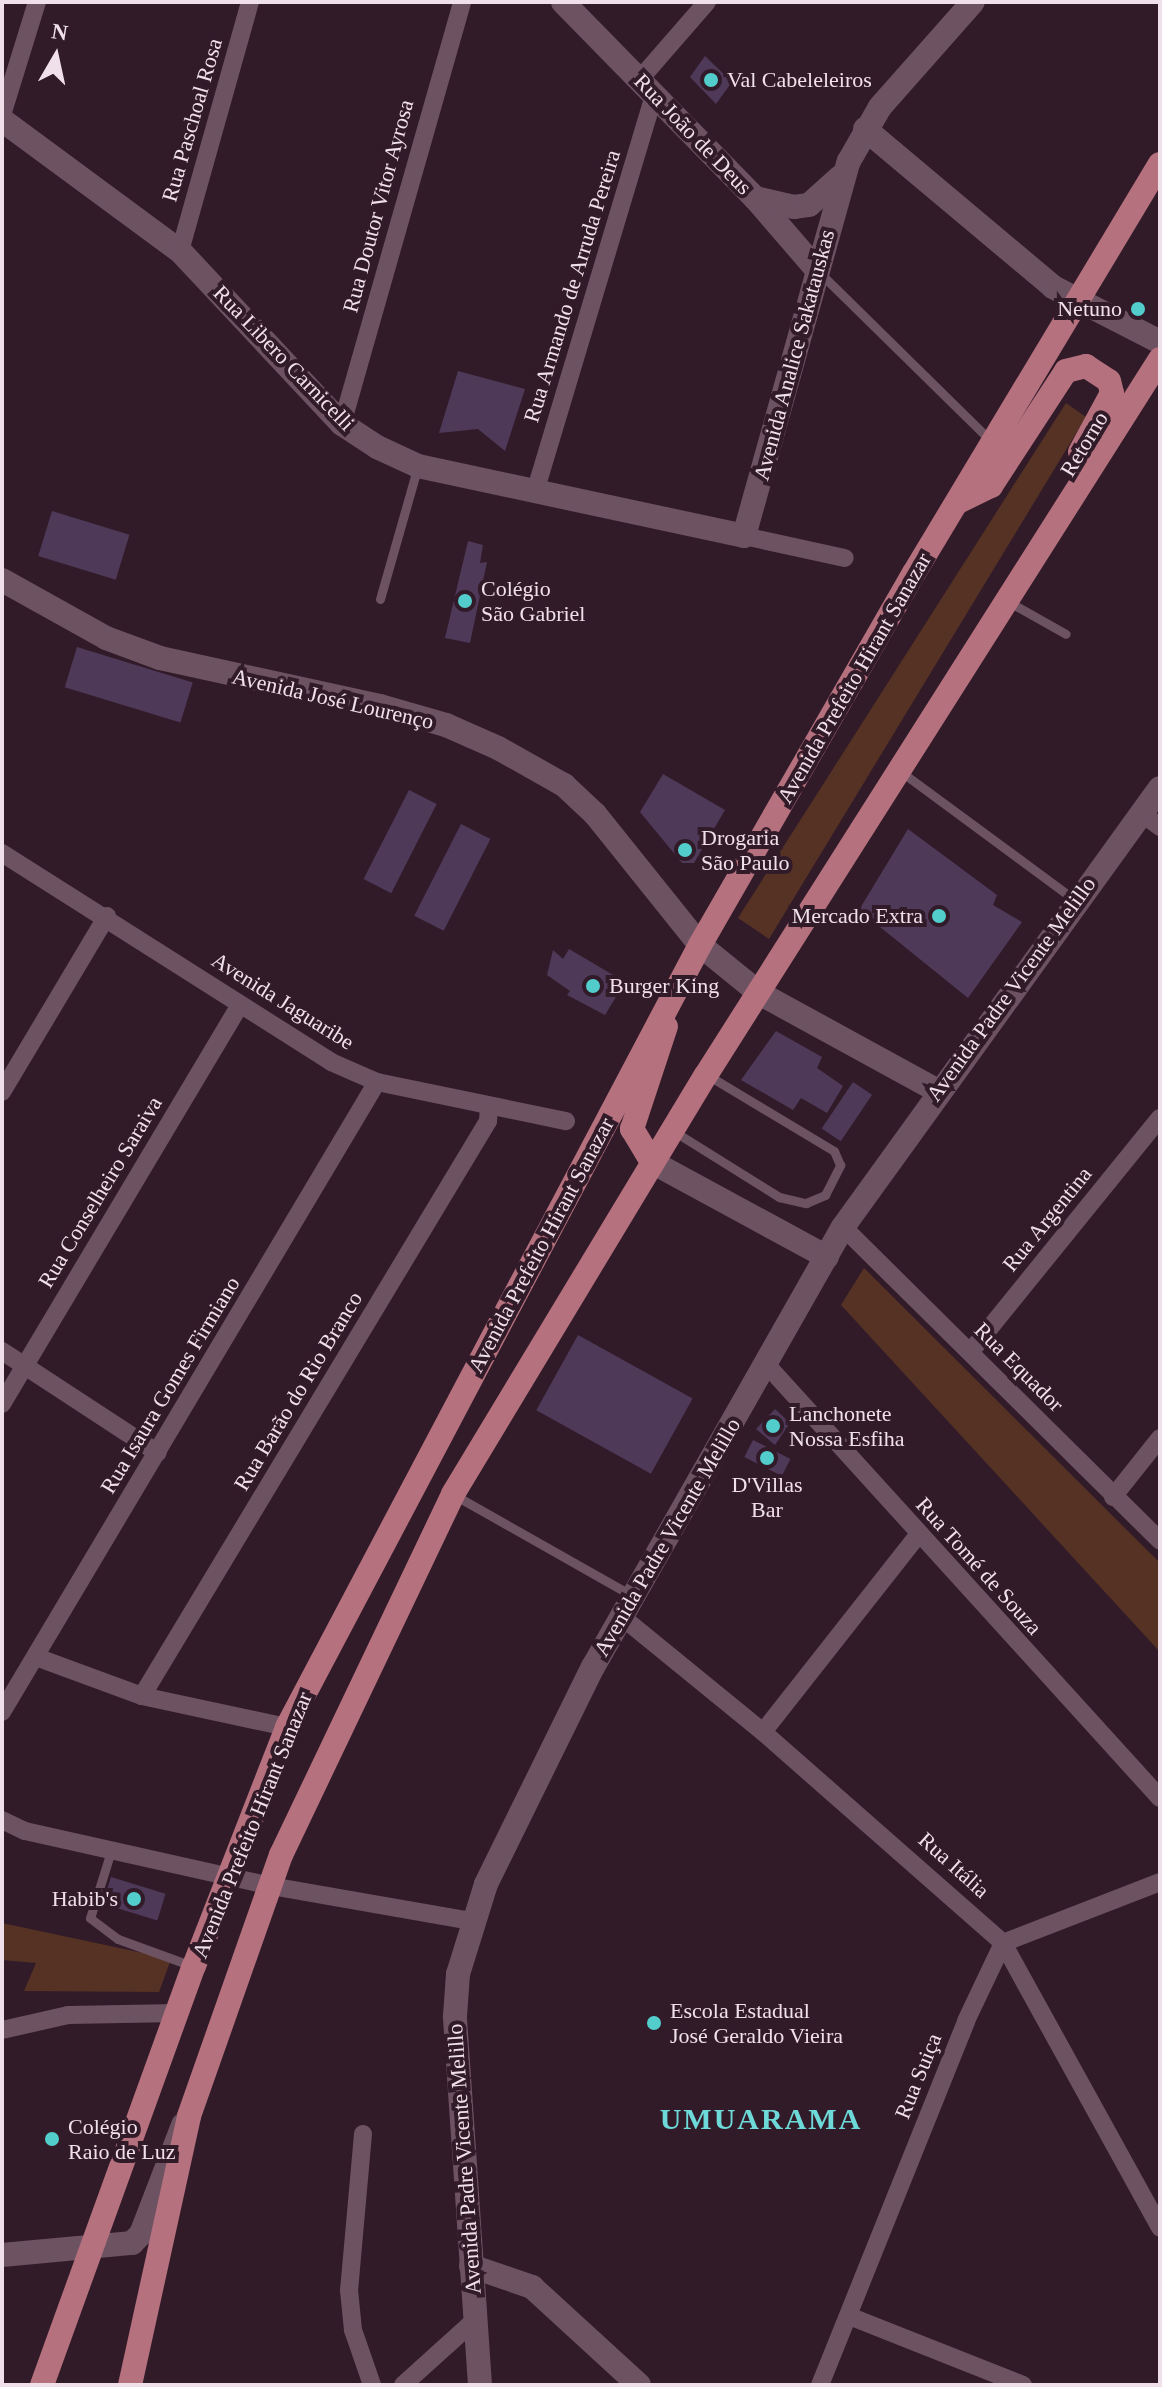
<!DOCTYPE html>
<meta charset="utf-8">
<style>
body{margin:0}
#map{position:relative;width:1162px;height:2387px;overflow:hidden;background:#321b29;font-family:Georgia,serif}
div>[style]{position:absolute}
.green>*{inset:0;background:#553224}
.building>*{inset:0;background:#4e3959;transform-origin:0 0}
.lane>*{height:9px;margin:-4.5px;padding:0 4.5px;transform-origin:4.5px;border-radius:4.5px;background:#6d5262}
.street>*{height:18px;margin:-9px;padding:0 9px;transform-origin:9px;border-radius:9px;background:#6d5262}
.secondary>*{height:24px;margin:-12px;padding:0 12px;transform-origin:12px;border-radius:12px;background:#6d5262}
.primary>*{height:24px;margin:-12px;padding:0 12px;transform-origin:12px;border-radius:12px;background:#b6717e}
.dots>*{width:22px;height:22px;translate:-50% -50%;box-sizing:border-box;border:4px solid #321b29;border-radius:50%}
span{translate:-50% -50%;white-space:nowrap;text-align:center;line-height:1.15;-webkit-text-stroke:8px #321b29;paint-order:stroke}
.poi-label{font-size:22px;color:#f0e0e9}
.left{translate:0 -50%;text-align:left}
.right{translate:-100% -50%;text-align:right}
.street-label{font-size:22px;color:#f0e0e9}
.district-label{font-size:30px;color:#6dd9d8;font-weight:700;letter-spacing:2px}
.frame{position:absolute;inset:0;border:4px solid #f0e0e9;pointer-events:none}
.north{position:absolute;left:16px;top:16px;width:80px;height:80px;-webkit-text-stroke:6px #321b29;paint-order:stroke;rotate:9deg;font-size:22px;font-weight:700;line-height:32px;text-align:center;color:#f0e0e9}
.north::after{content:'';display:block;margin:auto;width:28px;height:36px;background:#f0e0e9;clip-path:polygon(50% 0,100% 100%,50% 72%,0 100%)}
</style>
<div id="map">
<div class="green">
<div style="clip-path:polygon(1066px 403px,1086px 417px,769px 939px,738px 918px)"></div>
<div style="clip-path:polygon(864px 1268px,1160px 1563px,1160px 1652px,841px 1305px)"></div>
<div style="clip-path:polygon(2px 1923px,171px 1959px,159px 1992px,24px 1991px,36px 1963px,2px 1960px)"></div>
</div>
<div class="building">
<div style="clip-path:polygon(705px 56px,732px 82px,716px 104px,690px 77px)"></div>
<div style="clip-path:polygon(458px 371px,525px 389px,505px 451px,478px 429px,439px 433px)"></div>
<div style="left:52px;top:511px;width:81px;height:47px;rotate:17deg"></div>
<div style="clip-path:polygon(468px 541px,483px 545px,480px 563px,487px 562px,470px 643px,445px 638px)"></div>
<div style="left:77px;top:647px;width:121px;height:42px;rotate:17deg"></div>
<div style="clip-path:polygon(663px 774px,725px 810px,694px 863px,682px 863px,640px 812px)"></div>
<div style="left:409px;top:790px;width:31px;height:100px;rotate:27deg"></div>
<div style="left:461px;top:824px;width:33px;height:103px;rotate:27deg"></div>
<div style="clip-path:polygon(908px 829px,997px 895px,993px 905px,1022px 922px,968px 998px,859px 910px)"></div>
<div style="clip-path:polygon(569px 949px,625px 982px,605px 1015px,567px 995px,570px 991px,547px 975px,553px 950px,563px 959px)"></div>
<div style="clip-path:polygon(776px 1031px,822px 1057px,817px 1068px,843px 1086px,827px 1113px,801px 1098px,793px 1110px,741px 1080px)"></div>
<div style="left:853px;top:1082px;width:23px;height:56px;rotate:34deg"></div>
<div style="left:578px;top:1335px;width:131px;height:86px;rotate:29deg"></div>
<div style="clip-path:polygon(775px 1409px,790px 1423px,775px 1445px,756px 1429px)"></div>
<div style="left:753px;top:1440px;width:42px;height:19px;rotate:27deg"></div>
<div style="left:111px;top:1877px;width:57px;height:28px;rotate:17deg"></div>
</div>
<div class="lane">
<div style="left:821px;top:274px;width:237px;rotate:44.5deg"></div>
<div style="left:380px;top:599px;width:138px;rotate:-74.1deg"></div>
<div style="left:1009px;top:602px;width:65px;rotate:29.3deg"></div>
<div style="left:900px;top:771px;width:217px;rotate:36.4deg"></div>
<div style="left:675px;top:1132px;width:123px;rotate:32deg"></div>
<div style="left:779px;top:1197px;width:28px;rotate:13deg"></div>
<div style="left:806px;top:1203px;width:21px;rotate:-23deg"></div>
<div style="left:825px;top:1195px;width:34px;rotate:-63deg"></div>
<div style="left:840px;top:1165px;width:15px;rotate:-113deg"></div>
<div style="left:834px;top:1151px;width:146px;rotate:-149deg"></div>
<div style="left:456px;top:1496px;width:201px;rotate:29.5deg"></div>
<div style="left:111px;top:1851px;width:70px;rotate:107.4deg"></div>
<div style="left:90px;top:1918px;width:35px;rotate:37deg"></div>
<div style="left:118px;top:1939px;width:79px;rotate:20deg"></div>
</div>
<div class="street">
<div style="left:640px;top:79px;width:102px;rotate:-49deg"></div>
<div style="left:2px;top:115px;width:118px;rotate:-72.8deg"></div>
<div style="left:180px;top:251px;width:259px;rotate:-74.3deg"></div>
<div style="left:342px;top:424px;width:439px;rotate:-74.1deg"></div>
<div style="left:535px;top:492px;width:417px;rotate:-73.3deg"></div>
<div style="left:744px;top:536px;width:103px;rotate:12.3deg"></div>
<div style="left:1141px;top:813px;width:24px;rotate:36deg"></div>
<div style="left:2px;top:853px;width:390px;rotate:32.4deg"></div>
<div style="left:331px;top:1062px;width:50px;rotate:23.5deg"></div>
<div style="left:377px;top:1082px;width:193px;rotate:11.7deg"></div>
<div style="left:2px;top:1092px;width:205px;rotate:-59.2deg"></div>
<div style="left:843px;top:1227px;width:446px;rotate:44.7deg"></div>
<div style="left:2px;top:1351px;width:186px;rotate:33.2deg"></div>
<div style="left:971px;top:1351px;width:300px;rotate:-51deg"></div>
<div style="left:766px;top:1364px;width:586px;rotate:47.77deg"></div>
<div style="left:2px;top:1404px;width:465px;rotate:-59.2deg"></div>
<div style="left:1113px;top:1497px;width:75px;rotate:-51.5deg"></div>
<div style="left:622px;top:1617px;width:182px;rotate:39.2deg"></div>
<div style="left:763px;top:1732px;width:320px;rotate:41.3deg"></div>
<div style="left:1003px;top:1943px;width:325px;rotate:61.1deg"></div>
<div style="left:36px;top:1657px;width:113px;rotate:20.2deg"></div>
<div style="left:142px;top:1696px;width:148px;rotate:12.1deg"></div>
<div style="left:142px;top:1696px;width:671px;rotate:-58.96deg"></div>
<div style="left:488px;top:1121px;width:13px;rotate:-86deg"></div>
<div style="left:2px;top:1712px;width:733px;rotate:-59.24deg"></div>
<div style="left:763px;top:1732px;width:251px;rotate:-51.8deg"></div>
<div style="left:2px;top:1820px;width:25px;rotate:26deg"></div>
<div style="left:25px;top:1831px;width:252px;rotate:12.6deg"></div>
<div style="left:271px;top:1886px;width:204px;rotate:9.9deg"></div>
<div style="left:2px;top:2030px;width:68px;rotate:-12.8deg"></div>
<div style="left:68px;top:2015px;width:110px;rotate:-1deg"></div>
<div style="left:363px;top:2134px;width:157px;rotate:95.1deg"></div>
<div style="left:349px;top:2290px;width:40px;rotate:84.3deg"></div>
<div style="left:353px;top:2330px;width:58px;rotate:70.9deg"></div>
<div style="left:849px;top:2316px;width:187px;rotate:21.6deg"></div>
<div style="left:403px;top:2385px;width:97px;rotate:-42.1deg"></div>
<div style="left:820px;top:2385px;width:392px;rotate:-68.1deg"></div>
<div style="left:966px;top:2021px;width:86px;rotate:-64.6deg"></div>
<div style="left:1003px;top:1943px;width:168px;rotate:-21.2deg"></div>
</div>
<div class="secondary">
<div style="left:563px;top:2px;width:274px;rotate:45.6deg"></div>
<div style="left:755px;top:198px;width:96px;rotate:49.2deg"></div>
<div style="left:2px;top:120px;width:221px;rotate:36.4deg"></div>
<div style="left:180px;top:251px;width:237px;rotate:46.9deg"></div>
<div style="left:342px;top:424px;width:42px;rotate:33.3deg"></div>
<div style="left:377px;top:447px;width:45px;rotate:24.9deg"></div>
<div style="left:418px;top:466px;width:333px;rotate:12.1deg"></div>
<div style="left:744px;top:536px;width:389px;rotate:-74.4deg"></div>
<div style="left:849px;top:161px;width:62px;rotate:-60.1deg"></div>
<div style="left:880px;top:107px;width:140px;rotate:-48.5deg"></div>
<div style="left:865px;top:129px;width:246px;rotate:40deg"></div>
<div style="left:1053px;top:287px;width:120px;rotate:27.2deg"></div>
<div style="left:755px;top:198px;width:40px;rotate:13deg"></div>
<div style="left:794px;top:207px;width:15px;rotate:-8deg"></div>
<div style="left:809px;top:205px;width:42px;rotate:-42.1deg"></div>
<div style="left:2px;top:580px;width:119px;rotate:29.1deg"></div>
<div style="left:106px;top:638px;width:58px;rotate:20.3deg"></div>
<div style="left:160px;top:658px;width:225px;rotate:12.3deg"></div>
<div style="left:380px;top:706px;width:69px;rotate:16.1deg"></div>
<div style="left:446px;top:725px;width:57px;rotate:23.9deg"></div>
<div style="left:498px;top:748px;width:76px;rotate:29.3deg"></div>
<div style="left:564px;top:785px;width:42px;rotate:43.1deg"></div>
<div style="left:595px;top:814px;width:168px;rotate:51.3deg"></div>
<div style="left:700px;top:945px;width:76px;rotate:39.1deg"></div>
<div style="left:759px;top:993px;width:204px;rotate:28.7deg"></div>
<div style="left:652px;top:1162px;width:199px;rotate:28.5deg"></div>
<div style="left:2px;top:2255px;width:131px;rotate:-5.3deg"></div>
<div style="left:132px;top:2243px;width:13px;rotate:-45deg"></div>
<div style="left:141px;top:2234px;width:117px;rotate:-68.9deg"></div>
<div style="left:471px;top:2266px;width:65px;rotate:19deg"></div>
<div style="left:532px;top:2287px;width:145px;rotate:42.5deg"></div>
<div style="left:480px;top:2385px;width:370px;rotate:-93.9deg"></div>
<div style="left:455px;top:2016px;width:42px;rotate:-85.9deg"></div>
<div style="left:458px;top:1974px;width:94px;rotate:-72.7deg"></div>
<div style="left:486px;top:1884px;width:242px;rotate:-63.8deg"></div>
<div style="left:593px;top:1667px;width:506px;rotate:-60.4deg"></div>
<div style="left:843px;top:1227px;width:541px;rotate:-54.17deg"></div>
</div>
<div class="primary">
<div style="left:958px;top:502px;width:37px;rotate:-26deg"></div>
<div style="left:991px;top:486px;width:137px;rotate:-56.9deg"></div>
<div style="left:1066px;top:371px;width:21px;rotate:-14deg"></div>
<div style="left:1086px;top:366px;width:27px;rotate:33deg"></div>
<div style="left:1109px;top:381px;width:12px;rotate:76deg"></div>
<div style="left:1112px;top:393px;width:67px;rotate:118.5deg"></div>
<div style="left:652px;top:1162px;width:39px;rotate:-121deg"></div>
<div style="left:632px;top:1129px;width:108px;rotate:-71.7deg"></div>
<div style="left:42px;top:2385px;width:446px;rotate:-70.1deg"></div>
<div style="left:194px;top:1966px;width:256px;rotate:-68.7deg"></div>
<div style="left:287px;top:1727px;width:884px;rotate:-62.16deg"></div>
<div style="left:700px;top:945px;width:429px;rotate:-60.1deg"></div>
<div style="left:914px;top:573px;width:477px;rotate:-59deg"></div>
<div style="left:130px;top:2385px;width:275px;rotate:-77.6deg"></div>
<div style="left:189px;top:2116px;width:277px;rotate:-70.6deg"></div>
<div style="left:281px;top:1855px;width:400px;rotate:-64.5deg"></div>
<div style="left:453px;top:1494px;width:489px;rotate:-58.9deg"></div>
<div style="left:706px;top:1075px;width:848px;rotate:-57.62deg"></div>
</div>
<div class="dots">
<div style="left:711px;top:80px;background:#52cdcc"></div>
<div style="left:1138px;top:309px;background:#52cdcc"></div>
<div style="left:465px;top:601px;background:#52cdcc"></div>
<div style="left:685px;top:850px;background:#52cdcc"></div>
<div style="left:939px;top:916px;background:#52cdcc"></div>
<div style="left:593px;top:986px;background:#52cdcc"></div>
<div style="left:773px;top:1426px;background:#52cdcc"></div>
<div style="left:767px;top:1458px;background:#52cdcc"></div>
<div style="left:134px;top:1899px;background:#52cdcc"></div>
<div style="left:654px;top:2023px;background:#52cdcc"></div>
<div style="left:52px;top:2139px;background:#52cdcc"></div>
</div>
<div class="poi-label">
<span class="left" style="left:727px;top:80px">Val Cabeleleiros</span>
<span class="right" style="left:1122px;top:309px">Netuno</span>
<span class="left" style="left:481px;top:601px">Colégio<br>São Gabriel</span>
<span class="left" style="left:701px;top:850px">Drogaria<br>São Paulo</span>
<span class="right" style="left:923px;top:916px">Mercado Extra</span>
<span class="left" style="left:609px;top:986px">Burger King</span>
<span class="left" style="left:789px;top:1426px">Lanchonete<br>Nossa Esfiha</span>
<span style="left:767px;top:1497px">D'Villas<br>Bar</span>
<span class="right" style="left:118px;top:1899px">Habib's</span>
<span class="left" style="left:670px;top:2023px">Escola Estadual<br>José Geraldo Vieira</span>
<span class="left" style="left:68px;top:2139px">Colégio<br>Raio de Luz</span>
</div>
<div class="street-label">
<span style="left:192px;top:120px;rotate:-74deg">Rua Paschoal Rosa</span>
<span style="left:693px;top:134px;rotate:46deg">Rua João de Deus</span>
<span style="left:378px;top:206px;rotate:-75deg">Rua Doutor Vitor Ayrosa</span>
<span style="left:572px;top:286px;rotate:-73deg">Rua Armando de Arruda Pereira</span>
<span style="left:794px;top:355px;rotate:-75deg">Avenida Analice Sakatauskas</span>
<span style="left:284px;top:358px;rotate:46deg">Rua Libero Carnicelli</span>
<span style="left:1084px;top:444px;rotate:-59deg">Retorno</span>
<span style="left:854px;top:678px;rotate:-60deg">Avenida Prefeito Hirant Sanazar</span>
<span style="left:333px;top:699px;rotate:13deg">Avenida José Lourenço</span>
<span style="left:1011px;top:989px;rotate:-54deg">Avenida Padre Vicente Melillo</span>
<span style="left:283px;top:1001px;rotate:32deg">Avenida Jaguaribe</span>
<span style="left:100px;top:1192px;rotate:-59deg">Rua Conselheiro Saraiva</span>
<span style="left:1047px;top:1219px;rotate:-51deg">Rua Argentina</span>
<span style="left:541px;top:1245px;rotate:-62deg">Avenida Prefeito Hirant Sanazar</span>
<span style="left:1019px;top:1367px;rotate:45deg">Rua Equador</span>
<span style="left:170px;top:1385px;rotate:-59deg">Rua Isaura Gomes Firmiano</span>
<span style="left:298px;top:1391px;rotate:-59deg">Rua Barão do Rio Branco</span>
<span style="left:667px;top:1537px;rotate:-60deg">Avenida Padre Vicente Melillo</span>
<span style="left:979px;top:1566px;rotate:48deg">Rua Tomé de Souza</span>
<span style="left:252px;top:1825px;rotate:-68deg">Avenida Prefeito Hirant Sanazar</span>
<span style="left:954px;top:1865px;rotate:42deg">Rua Itália</span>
<span style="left:918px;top:2076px;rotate:-68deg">Rua Suiça</span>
<span style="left:464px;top:2159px;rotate:-94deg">Avenida Padre Vicente Melillo</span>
</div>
<div class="district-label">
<span style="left:761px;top:2119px">UMUARAMA</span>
</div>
<div class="frame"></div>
<div class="north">N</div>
</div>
